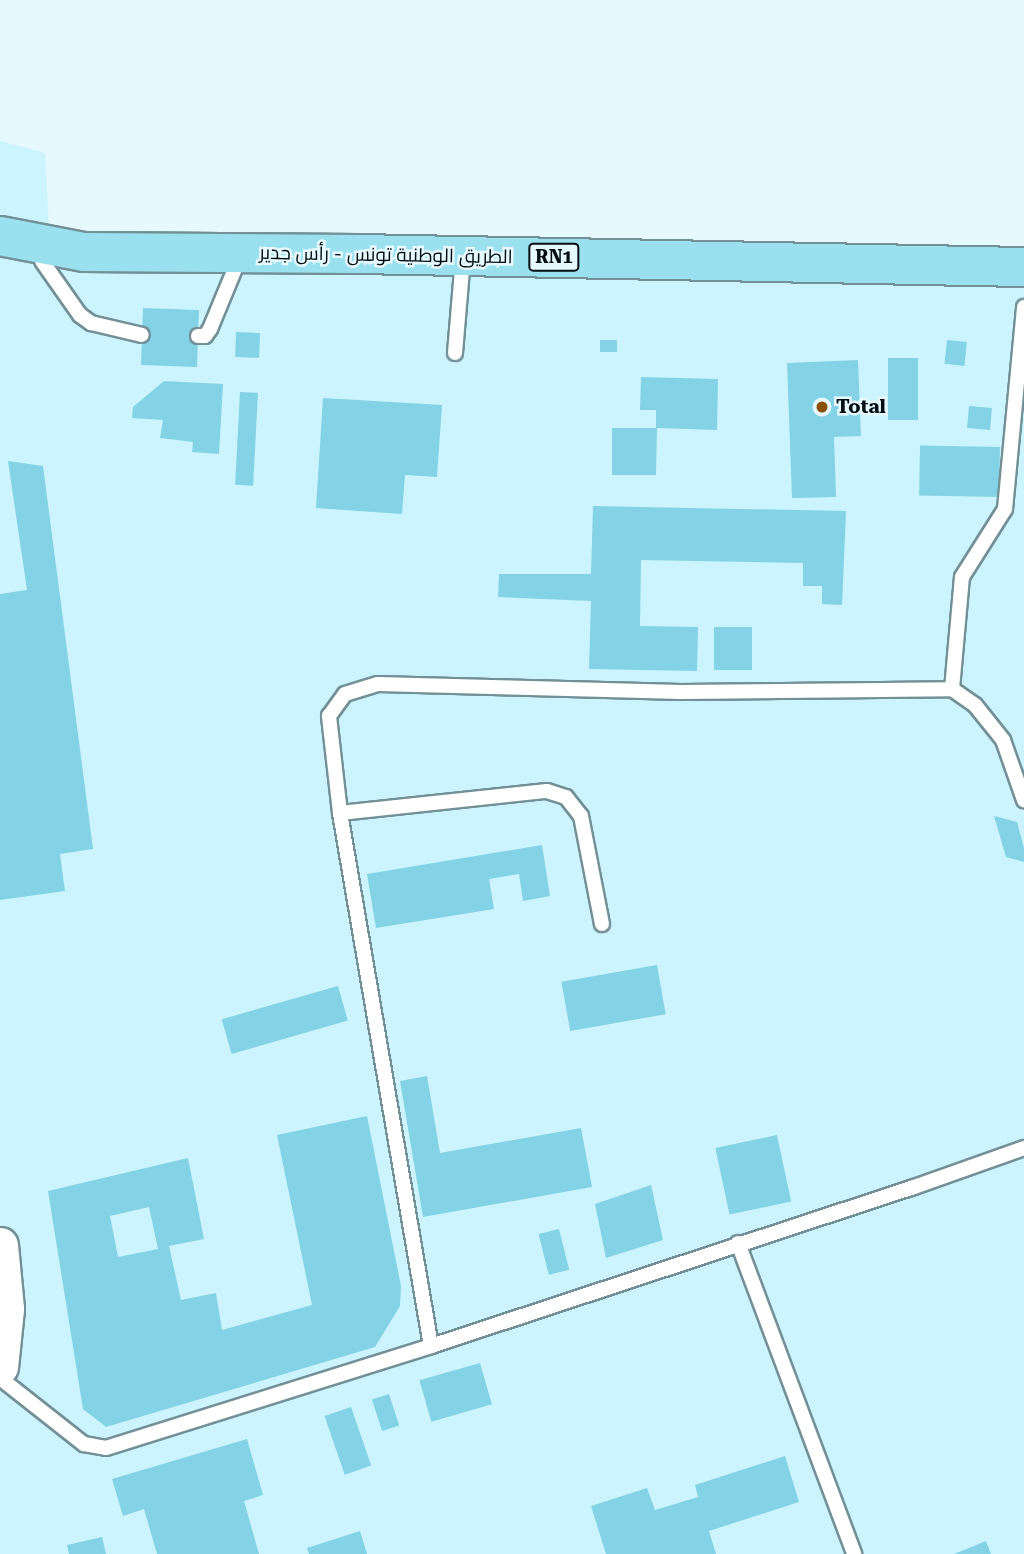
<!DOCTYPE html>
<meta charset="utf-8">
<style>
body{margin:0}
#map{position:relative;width:1024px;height:1554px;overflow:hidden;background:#e6f9fe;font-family:"Roboto Serif",Cairo,serif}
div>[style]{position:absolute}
.built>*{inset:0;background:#cbf4fe}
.building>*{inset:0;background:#84d2e5;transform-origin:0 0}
.roads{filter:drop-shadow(2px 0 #739097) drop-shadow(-2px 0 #739097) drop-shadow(0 2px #739097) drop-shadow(0 -2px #739097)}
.service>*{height:14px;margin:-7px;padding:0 7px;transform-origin:7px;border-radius:7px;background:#fff}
.tertiary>*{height:35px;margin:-17.5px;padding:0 17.5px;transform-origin:17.5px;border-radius:17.5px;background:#fff}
.primary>*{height:38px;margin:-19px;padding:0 19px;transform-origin:19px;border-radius:19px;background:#9ae0ef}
.dots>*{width:19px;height:19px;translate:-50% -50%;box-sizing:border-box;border:4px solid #e6f9fe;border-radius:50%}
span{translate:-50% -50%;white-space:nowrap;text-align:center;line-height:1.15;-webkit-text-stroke:5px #e6f9fe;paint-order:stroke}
.shield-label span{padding:2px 5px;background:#e6f9fe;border:2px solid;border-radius:5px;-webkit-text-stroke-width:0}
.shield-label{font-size:18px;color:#040e11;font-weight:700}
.street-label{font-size:19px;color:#040e11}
.poi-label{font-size:19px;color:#040e11;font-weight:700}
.left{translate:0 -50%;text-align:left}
</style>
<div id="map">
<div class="built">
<div style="clip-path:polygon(0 141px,45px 153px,51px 262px,1024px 280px,1024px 1554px,0 1554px)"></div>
</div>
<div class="building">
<div style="left:143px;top:308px;width:56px;height:57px;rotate:2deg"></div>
<div style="left:236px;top:332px;width:24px;height:25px;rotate:2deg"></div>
<div style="left:600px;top:340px;width:17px;height:12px"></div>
<div style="left:947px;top:340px;width:20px;height:24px;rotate:6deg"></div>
<div style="left:888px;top:358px;width:30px;height:62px"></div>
<div style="clip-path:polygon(858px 360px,861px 436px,834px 437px,836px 497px,792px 498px,787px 363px)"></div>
<div style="clip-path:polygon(641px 377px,718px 379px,717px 430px,657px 428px,656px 475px,612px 475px,612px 428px,656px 428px,656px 410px,640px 410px)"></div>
<div style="clip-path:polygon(164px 381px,223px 384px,219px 454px,192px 452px,193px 442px,160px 438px,163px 420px,132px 418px,133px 407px)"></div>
<div style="left:240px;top:392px;width:18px;height:93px;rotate:3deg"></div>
<div style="clip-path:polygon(323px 398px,442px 405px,437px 477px,405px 475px,402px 514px,316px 508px)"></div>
<div style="left:969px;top:406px;width:23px;height:22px;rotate:5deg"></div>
<div style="left:1000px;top:447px;width:50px;height:80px;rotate:91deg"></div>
<div style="clip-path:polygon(8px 461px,43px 466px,93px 849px,60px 854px,65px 891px,0 900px,0 594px,27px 590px)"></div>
<div style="clip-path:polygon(593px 506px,846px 511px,842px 605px,822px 604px,822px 586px,803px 586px,803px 563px,641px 560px,640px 626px,698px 627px,697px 671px,589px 669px,591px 601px,498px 597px,499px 574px,591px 574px)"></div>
<div style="left:752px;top:627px;width:43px;height:38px;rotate:90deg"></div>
<div style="clip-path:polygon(994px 816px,1017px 822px,1024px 848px,1024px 862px,1006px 857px)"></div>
<div style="clip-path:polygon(542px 845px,550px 896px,523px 901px,519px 874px,489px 879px,494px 909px,376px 928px,367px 874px)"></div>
<div style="left:657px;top:965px;width:50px;height:97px;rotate:80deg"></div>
<div style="left:338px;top:986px;width:36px;height:121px;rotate:74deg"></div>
<div style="clip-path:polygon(427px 1076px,440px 1153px,581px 1128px,592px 1187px,423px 1217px,400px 1081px)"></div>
<div style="clip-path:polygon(evenodd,367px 1116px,401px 1286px,400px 1306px,375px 1347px,106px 1427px,83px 1409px,48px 1191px,188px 1158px,204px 1239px,169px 1246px,181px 1300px,216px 1293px,222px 1330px,312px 1305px,277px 1135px,367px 1116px,149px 1207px,158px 1249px,118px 1257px,110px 1216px,149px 1207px)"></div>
<div style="left:777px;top:1135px;width:68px;height:63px;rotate:78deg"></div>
<div style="clip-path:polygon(651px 1185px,663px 1240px,606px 1258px,595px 1204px)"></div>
<div style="left:559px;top:1229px;width:42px;height:21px;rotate:76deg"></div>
<div style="left:480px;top:1363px;width:43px;height:63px;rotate:74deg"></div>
<div style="left:389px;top:1394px;width:33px;height:18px;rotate:72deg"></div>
<div style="left:351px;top:1407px;width:62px;height:28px;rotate:71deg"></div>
<div style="clip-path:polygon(247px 1439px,263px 1495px,244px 1501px,259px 1554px,157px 1554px,144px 1509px,123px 1516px,112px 1479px)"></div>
<div style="clip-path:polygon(785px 1456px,799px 1502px,709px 1531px,716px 1554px,606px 1554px,591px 1506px,647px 1488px,655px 1510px,698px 1497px,695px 1485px)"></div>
<div style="clip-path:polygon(360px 1531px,367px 1554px,309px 1554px,307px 1548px)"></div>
<div style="clip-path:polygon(102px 1537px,106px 1554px,69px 1554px,67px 1545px)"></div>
<div style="clip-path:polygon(986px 1541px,991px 1554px,954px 1554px)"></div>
</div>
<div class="roads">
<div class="service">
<div style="left:42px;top:261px;width:66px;rotate:54.9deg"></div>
<div style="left:80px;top:315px;width:14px;rotate:36deg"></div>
<div style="left:91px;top:323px;width:52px;rotate:13.2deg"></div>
<div style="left:198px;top:336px;width:7px"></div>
<div style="left:205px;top:336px;width:9px;rotate:-54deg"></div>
<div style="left:210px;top:329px;width:81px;rotate:-67.5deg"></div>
<div style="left:455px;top:353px;width:96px;rotate:-85.2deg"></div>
<div style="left:952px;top:689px;width:112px;rotate:-84.9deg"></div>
<div style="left:962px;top:577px;width:80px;rotate:-57.7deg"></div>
<div style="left:1005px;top:509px;width:203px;rotate:-84.6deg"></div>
<div style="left:340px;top:813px;width:208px;rotate:-6.1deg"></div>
<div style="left:547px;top:791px;width:20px;rotate:18deg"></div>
<div style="left:566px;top:797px;width:24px;rotate:52deg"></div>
<div style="left:581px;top:816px;width:110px;rotate:79deg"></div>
<div style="left:738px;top:1243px;width:332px;rotate:69.5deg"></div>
<div style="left:431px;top:1346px;width:541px;rotate:-99.69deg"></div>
<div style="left:340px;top:813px;width:98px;rotate:-96.5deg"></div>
<div style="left:329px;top:716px;width:27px;rotate:-54deg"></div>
<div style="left:345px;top:694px;width:34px;rotate:-17deg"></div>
<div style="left:378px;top:684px;width:303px;rotate:1.5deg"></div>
<div style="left:681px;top:692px;width:271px;rotate:-0.6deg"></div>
<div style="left:952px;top:689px;width:28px;rotate:35deg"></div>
<div style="left:975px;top:705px;width:45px;rotate:51.3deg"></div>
<div style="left:1003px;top:740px;width:64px;rotate:70.7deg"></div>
<div style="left:0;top:1378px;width:107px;rotate:38.2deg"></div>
<div style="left:84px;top:1444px;width:22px;rotate:10deg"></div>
<div style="left:106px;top:1448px;width:341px;rotate:-17.4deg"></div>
<div style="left:431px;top:1346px;width:508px;rotate:-18.22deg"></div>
<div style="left:914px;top:1187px;width:117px;rotate:-19.5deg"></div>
</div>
<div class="tertiary">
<div style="left:0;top:1245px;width:64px;rotate:84.6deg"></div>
<div style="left:6px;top:1309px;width:58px;rotate:95.9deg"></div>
</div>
<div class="primary">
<div style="left:0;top:236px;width:86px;rotate:10.8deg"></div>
<div style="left:84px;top:252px;width:274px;rotate:0.4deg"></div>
<div style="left:358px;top:254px;width:666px;rotate:1.12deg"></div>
</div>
</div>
<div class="dots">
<div style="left:822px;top:407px;background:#895105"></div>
</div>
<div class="shield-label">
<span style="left:554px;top:257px">RN1</span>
</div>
<div class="street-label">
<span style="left:386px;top:255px;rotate:1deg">الطريق الوطنية تونس - رأس جدير</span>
</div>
<div class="poi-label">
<span class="left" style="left:836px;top:407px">Total</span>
</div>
</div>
